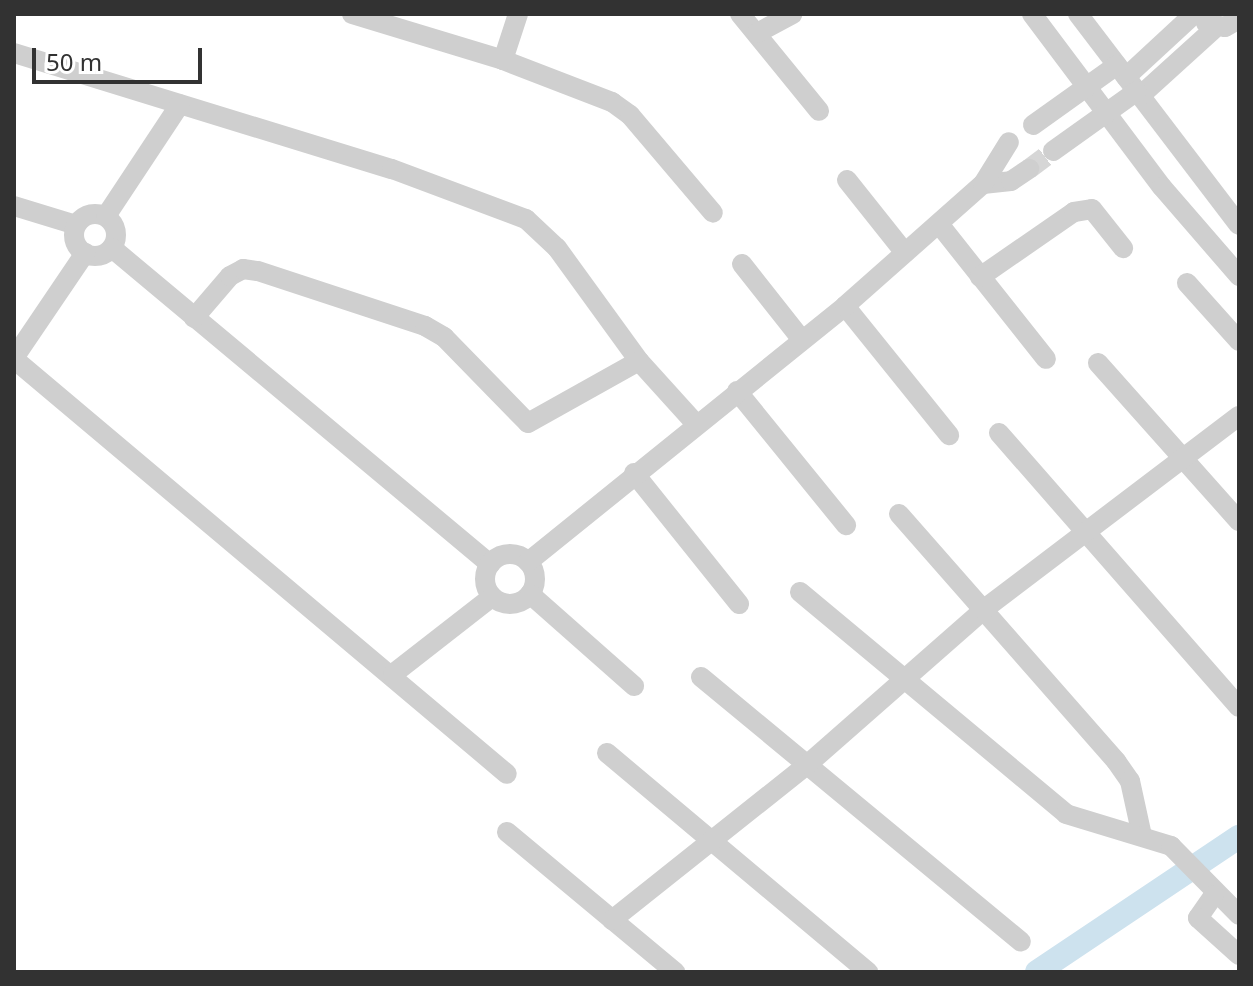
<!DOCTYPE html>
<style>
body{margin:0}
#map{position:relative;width:1253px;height:986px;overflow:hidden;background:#fff;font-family:"Noto Sans",sans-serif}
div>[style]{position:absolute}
.canal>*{height:24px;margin:-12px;padding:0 12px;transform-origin:12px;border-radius:12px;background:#cde2ee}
.minor-tunnel>*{height:20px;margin-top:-10px;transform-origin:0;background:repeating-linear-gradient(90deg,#d6d6d6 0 20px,transparent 0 30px)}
.minor>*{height:20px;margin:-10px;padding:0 10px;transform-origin:10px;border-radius:10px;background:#cfcfcf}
.minor>.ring{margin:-10px;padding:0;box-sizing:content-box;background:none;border:20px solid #cfcfcf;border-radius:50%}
span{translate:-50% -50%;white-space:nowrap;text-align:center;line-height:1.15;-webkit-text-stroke:8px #fff;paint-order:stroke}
.frame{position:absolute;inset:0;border:16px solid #323232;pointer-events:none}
.scale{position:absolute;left:32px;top:48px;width:170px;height:36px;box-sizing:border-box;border:4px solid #323232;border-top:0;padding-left:10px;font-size:24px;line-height:28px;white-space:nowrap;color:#323232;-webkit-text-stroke:6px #fff;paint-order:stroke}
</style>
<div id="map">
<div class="canal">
<div style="left:1037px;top:972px;width:243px;rotate:-33.8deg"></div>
</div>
<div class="minor-tunnel">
<div style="left:1029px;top:169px;width:30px;rotate:-37deg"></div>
</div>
<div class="minor">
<div style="left:352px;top:14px;width:158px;rotate:16.9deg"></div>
<div style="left:503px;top:60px;width:117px;rotate:21.1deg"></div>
<div style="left:612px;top:102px;width:22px;rotate:36deg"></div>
<div style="left:630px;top:115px;width:128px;rotate:49.7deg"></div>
<div style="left:740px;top:14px;width:125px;rotate:50.8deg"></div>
<div style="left:1032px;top:14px;width:216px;rotate:53.1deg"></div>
<div style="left:1162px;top:187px;width:118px;rotate:49.1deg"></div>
<div style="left:1078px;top:14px;width:265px;rotate:52.7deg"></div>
<div style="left:1206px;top:23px;width:19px;rotate:12deg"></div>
<div style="left:1225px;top:27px;width:16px;rotate:-30deg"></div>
<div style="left:757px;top:33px;width:40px;rotate:-28deg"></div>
<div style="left:14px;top:53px;width:395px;rotate:17.1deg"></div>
<div style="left:392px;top:169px;width:143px;rotate:20.5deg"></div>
<div style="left:526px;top:219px;width:42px;rotate:43.1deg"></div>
<div style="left:557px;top:248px;width:140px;rotate:54deg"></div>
<div style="left:639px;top:361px;width:85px;rotate:47.9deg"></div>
<div style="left:503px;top:60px;width:48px;rotate:-71.9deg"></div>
<div style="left:1126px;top:77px;width:93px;rotate:-42.8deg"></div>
<div style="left:1140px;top:96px;width:103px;rotate:-42.2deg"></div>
<div style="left:1033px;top:125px;width:103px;rotate:-35.5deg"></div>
<div style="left:1053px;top:151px;width:103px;rotate:-35.5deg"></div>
<div style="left:847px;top:180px;width:93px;rotate:51.5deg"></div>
<div style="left:983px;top:184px;width:28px;rotate:-6deg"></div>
<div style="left:1011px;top:181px;width:22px;rotate:-34deg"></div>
<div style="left:14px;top:206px;width:65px;rotate:17deg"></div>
<div class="ring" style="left:74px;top:214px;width:22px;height:22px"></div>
<div style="left:106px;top:216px;width:134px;rotate:-56.5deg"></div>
<div style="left:939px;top:224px;width:172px;rotate:51.6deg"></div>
<div style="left:112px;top:248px;width:493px;rotate:39.9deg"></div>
<div style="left:742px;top:264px;width:97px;rotate:51.7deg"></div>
<div style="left:980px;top:277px;width:114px;rotate:-34.7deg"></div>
<div style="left:1074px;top:212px;width:18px;rotate:-9deg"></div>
<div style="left:1092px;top:209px;width:50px;rotate:51.5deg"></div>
<div style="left:1187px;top:283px;width:78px;rotate:48.1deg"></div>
<div style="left:845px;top:306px;width:166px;rotate:51.1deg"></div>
<div style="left:194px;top:318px;width:55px;rotate:-49.4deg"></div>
<div style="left:230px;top:276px;width:15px;rotate:-28deg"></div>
<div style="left:243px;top:269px;width:15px;rotate:8deg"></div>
<div style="left:258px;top:271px;width:176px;rotate:18.2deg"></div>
<div style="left:425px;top:326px;width:22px;rotate:30deg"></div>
<div style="left:444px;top:337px;width:120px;rotate:45.7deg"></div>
<div style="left:528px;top:423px;width:127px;rotate:-29.2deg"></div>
<div style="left:14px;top:358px;width:127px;rotate:-55.9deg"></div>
<div style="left:14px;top:359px;width:644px;rotate:40.09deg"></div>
<div style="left:1098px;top:363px;width:212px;rotate:48.3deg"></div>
<div style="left:737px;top:391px;width:173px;rotate:50.9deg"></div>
<div style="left:999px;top:433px;width:364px;rotate:48.8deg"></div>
<div style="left:634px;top:473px;width:168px;rotate:51.3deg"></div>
<div style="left:899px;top:514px;width:329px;rotate:48.7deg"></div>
<div style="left:1116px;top:761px;width:24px;rotate:55deg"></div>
<div style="left:1130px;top:781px;width:56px;rotate:77.7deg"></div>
<div class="ring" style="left:485px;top:554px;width:30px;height:30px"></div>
<div style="left:528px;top:562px;width:407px;rotate:-38.9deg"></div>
<div style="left:845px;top:306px;width:184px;rotate:-41.5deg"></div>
<div style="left:983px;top:184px;width:49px;rotate:-58.2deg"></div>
<div style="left:800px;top:592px;width:346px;rotate:39.8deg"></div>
<div style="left:1066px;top:814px;width:110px;rotate:16.9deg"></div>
<div style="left:1171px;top:846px;width:97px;rotate:45.4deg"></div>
<div style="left:530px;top:594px;width:139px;rotate:41.5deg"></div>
<div style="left:393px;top:674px;width:125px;rotate:-37.9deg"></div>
<div style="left:701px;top:677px;width:415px;rotate:39.6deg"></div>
<div style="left:607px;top:753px;width:341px;rotate:40deg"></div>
<div style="left:507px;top:832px;width:219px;rotate:39.8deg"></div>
<div style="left:1214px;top:895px;width:28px;rotate:125deg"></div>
<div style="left:1198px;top:918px;width:55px;rotate:42.1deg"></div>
<div style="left:612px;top:920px;width:251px;rotate:-38.5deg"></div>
<div style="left:808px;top:764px;width:233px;rotate:-41.3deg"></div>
<div style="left:983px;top:610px;width:321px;rotate:-37.2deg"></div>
</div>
<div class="frame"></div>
<div class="scale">50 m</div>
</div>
